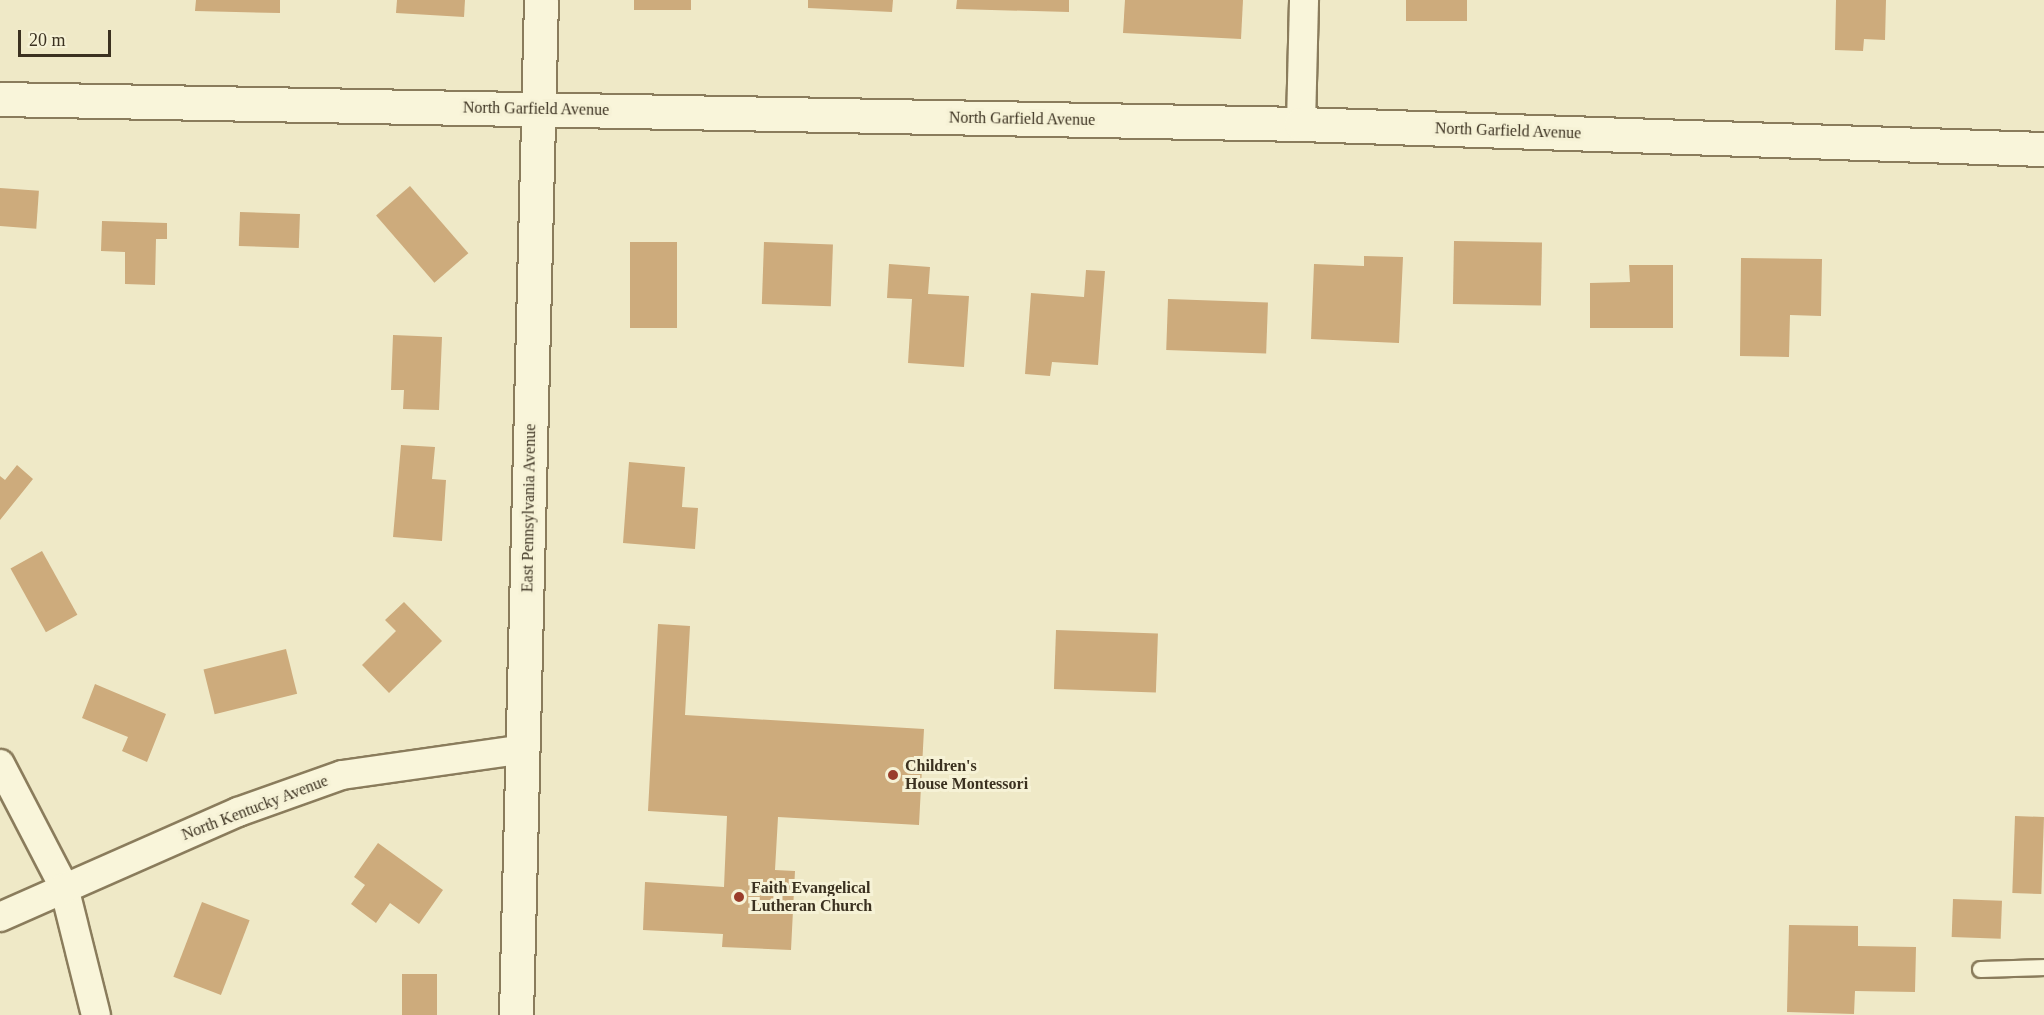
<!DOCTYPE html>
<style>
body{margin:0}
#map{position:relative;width:2044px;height:1015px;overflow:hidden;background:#efe9c7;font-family:Georgia,serif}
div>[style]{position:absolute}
.building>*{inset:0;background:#cdab7c;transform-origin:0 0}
.roads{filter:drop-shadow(2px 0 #8a7c5c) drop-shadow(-2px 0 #8a7c5c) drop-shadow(0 2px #8a7c5c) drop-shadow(0 -2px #8a7c5c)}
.lane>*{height:15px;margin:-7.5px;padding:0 7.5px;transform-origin:7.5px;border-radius:7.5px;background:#f9f5da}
.street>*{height:28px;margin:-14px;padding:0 14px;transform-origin:14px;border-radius:14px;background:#f9f5da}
.secondary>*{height:33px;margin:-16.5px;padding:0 16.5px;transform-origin:16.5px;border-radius:16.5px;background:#f9f5da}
.dots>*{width:16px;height:16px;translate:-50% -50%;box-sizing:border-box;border:3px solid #f6f2d6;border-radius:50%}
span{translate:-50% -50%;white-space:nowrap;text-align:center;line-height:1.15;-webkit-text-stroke:6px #f6f2d6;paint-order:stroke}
.street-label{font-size:16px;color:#3b3120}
.poi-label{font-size:16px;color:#3b3120;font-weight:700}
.left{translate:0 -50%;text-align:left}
.scale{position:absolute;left:18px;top:30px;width:93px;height:27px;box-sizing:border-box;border:3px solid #3b3120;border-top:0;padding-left:8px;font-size:18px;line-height:21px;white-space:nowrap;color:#3b3120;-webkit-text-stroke:4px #f6f2d6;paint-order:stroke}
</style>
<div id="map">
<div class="building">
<div style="clip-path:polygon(196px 0,280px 0,280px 13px,195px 11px)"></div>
<div style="clip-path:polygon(397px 0,465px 0,464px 17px,396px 13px)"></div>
<div style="left:634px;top:0;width:57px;height:10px"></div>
<div style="clip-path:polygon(808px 0,893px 0,892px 12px,808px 8px)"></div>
<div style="clip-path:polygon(957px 0,1069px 0,1069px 12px,956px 9px)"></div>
<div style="clip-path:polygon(1125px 0,1243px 0,1241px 39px,1123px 33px)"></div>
<div style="left:1406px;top:0;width:61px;height:21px"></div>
<div style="clip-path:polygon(1836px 0,1886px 0,1885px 40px,1864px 39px,1863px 51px,1835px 50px)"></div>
<div style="left:410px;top:186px;width:89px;height:45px;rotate:49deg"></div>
<div style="left:0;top:188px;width:39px;height:38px;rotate:4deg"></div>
<div style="left:240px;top:212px;width:60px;height:34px;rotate:2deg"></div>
<div style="clip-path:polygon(102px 221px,167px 223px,167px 239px,156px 239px,155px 285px,125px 284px,125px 252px,101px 251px)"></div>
<div style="left:1454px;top:241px;width:88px;height:63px;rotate:1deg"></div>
<div style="left:630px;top:242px;width:47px;height:86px"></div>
<div style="left:764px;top:242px;width:69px;height:62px;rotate:2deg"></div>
<div style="clip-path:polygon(1364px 256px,1403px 257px,1399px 343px,1311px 339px,1314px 264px,1364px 266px)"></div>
<div style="clip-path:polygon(1741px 258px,1822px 259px,1821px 316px,1790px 315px,1789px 357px,1740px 356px)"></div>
<div style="clip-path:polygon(889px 264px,930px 267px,928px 294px,969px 296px,964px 367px,908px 363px,912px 299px,887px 298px)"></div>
<div style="clip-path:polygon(1629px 265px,1673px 265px,1673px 328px,1590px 328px,1590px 283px,1630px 282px)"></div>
<div style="clip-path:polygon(1086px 270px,1105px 271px,1098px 365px,1052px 362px,1050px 376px,1025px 374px,1031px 293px,1084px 297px)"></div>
<div style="left:1168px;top:299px;width:100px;height:51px;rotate:2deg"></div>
<div style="clip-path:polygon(393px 335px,442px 337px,439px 410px,403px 409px,404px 390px,391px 390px)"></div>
<div style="clip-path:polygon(401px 445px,435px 447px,432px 479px,446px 480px,442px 541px,393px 537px)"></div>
<div style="clip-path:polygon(629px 462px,685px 467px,682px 507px,698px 508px,695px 549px,623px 543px)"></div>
<div style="clip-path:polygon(17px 465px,33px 479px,0 520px,0 476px,5px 480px)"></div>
<div style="left:42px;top:551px;width:73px;height:36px;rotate:61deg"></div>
<div style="clip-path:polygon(404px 602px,442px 641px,389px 693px,362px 665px,396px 631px,385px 620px)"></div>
<div style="clip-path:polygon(658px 624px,690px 626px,685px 715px,924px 729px,919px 825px,778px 817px,775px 870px,795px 871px,791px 950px,722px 947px,723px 934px,643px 930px,645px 882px,724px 887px,727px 816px,648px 811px)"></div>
<div style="left:1056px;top:630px;width:102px;height:59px;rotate:2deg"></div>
<div style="left:286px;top:649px;width:46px;height:85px;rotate:76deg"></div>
<div style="clip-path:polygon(95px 684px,166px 714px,147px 762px,122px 751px,128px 737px,82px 718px)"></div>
<div style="left:2015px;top:816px;width:29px;height:77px;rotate:2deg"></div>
<div style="clip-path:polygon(378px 843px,443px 890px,419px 924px,390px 903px,376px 923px,351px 904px,365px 885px,354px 877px)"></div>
<div style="left:1953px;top:899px;width:49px;height:38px;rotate:2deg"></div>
<div style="left:202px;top:902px;width:51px;height:80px;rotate:21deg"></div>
<div style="clip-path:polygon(1789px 925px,1858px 926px,1858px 946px,1916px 947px,1915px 992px,1855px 991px,1854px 1014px,1787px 1012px)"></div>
<div style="left:402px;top:974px;width:35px;height:41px"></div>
</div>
<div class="roads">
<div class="lane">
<div style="left:1980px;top:969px;width:64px;rotate:-1.8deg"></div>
</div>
<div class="street">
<div style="left:1301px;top:124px;width:124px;rotate:-88.6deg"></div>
<div style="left:0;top:764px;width:139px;rotate:62.5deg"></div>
<div style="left:64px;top:887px;width:132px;rotate:76deg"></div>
<div style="left:0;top:917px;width:260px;rotate:-23.8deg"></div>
<div style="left:238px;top:812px;width:110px;rotate:-19.6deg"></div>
<div style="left:342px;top:775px;width:184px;rotate:-8.1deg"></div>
</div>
<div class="secondary">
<div style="left:0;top:99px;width:1301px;rotate:1.1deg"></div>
<div style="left:1301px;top:124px;width:743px;rotate:1.93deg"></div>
<div style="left:516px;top:1015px;width:1015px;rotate:-88.59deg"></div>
</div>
</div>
<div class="dots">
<div style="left:893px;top:775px;background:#9a3d2b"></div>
<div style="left:739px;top:897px;background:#9a3d2b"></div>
</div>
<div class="street-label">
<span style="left:536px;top:109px;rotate:1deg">North Garfield Avenue</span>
<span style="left:1022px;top:119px;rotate:1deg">North Garfield Avenue</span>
<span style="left:1508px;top:131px;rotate:2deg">North Garfield Avenue</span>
<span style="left:529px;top:508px;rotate:-89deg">East Pennsylvania Avenue</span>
<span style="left:255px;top:808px;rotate:-21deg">North Kentucky Avenue</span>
</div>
<div class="poi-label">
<span class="left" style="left:905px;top:775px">Children's<br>House Montessori</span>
<span class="left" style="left:751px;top:897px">Faith Evangelical<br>Lutheran Church</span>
</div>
<div class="scale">20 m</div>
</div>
